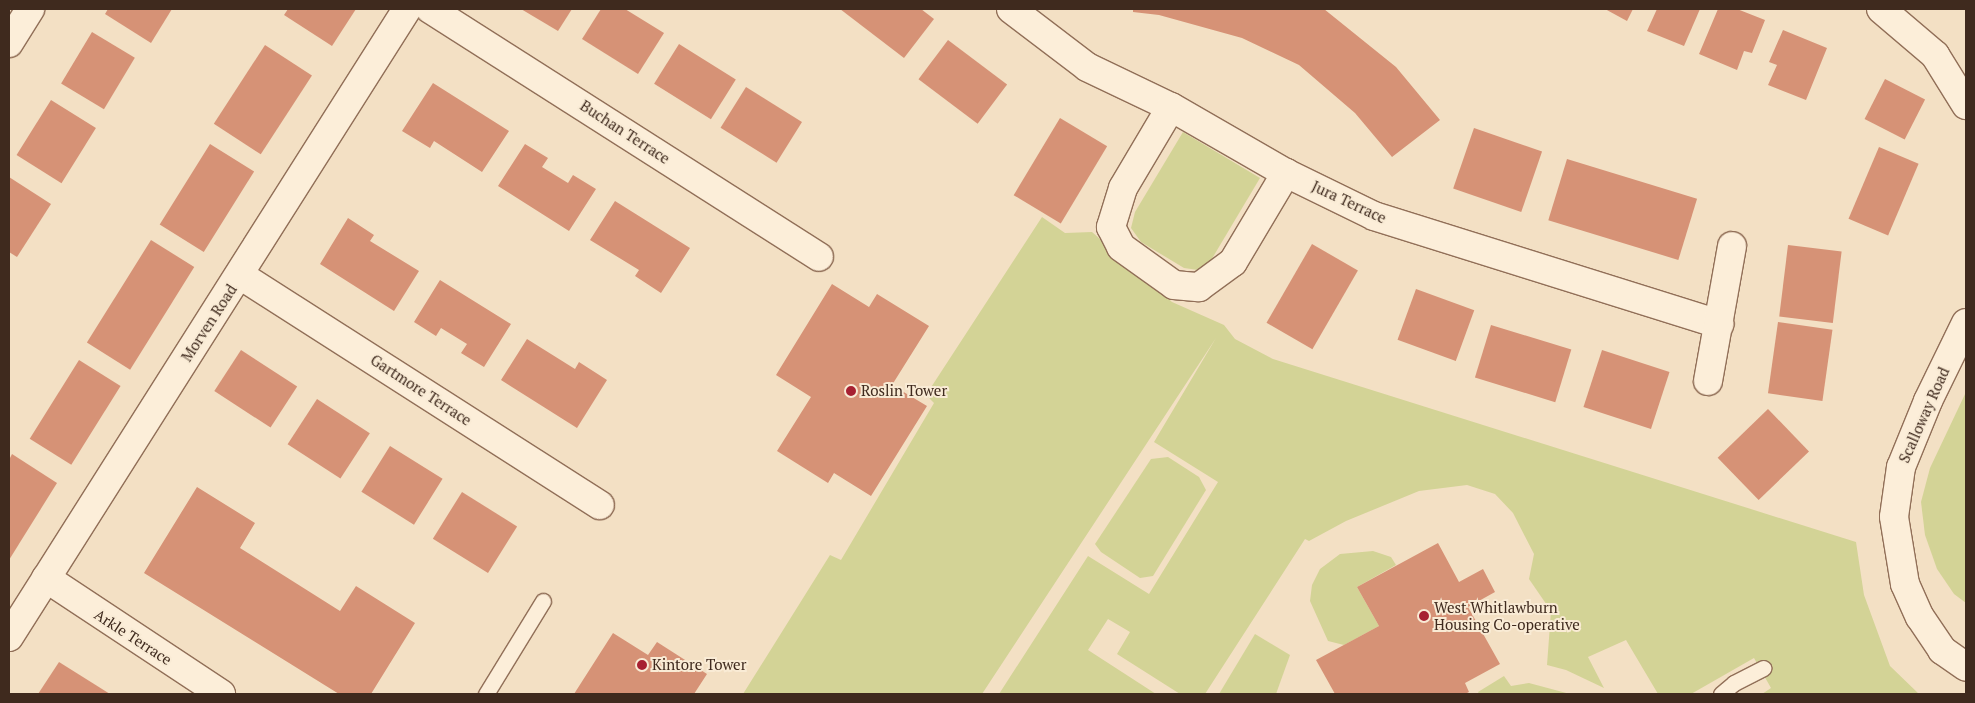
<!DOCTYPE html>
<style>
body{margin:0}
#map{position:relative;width:1975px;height:703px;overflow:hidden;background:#f3e0c4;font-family:"PT Serif",serif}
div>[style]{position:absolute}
.green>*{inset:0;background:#d3d396}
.building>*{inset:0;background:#d69276;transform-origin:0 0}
.roads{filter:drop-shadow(1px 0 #916f58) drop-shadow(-1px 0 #916f58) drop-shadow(0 1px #916f58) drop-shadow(0 -1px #916f58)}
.service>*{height:15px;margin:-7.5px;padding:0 7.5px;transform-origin:7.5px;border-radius:7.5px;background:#fceed9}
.minor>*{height:28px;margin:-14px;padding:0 14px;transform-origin:14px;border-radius:14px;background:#fceed9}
.dots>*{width:14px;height:14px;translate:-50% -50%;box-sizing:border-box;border:2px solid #f9ebd5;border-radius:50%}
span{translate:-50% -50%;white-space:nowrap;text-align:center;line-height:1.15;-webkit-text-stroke:4px #f9ebd5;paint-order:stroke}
.street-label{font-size:15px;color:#3f2a1e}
.poi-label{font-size:15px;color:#3f2a1e}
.left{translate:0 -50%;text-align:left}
.frame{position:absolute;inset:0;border:10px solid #3f2a1e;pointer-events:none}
</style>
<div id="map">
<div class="green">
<div style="clip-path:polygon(1183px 132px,1260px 178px,1210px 262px,1198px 270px,1184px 268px,1141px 242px,1131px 228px,1135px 212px)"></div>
<div style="clip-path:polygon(1042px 217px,1065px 233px,1092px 232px,1172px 302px,1224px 325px,1235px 339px,1273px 359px,1856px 542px,1864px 595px,1890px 666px,1919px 694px,1762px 694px,1771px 688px,1754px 658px,1691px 694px,1658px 694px,1626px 640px,1588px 657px,1604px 688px,1566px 670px,1547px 665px,1551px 611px,1529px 579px,1534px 554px,1513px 513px,1495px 494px,1467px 485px,1419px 491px,1346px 521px,1309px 541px,1305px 539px,1205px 694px,1180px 694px,1117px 654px,1130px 632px,1108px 619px,1088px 650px,1156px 694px,999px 694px,1088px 556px,1149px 594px,1218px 482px,1154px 442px,1216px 338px,982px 694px,743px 694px,830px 555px,841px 560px,934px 403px,926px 395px)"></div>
<div style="clip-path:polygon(1966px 392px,1966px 603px,1954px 594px,1937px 569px,1925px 535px,1921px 502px,1930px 468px)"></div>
<div style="clip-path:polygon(1168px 457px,1199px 477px,1206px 490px,1153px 576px,1140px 578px,1101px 552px,1095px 544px,1151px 459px)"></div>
<div style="clip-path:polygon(1373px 551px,1391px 557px,1396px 565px,1357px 587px,1379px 626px,1344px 645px,1328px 641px,1310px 601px,1312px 585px,1320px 569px,1340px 554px)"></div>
<div style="clip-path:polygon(1255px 634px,1290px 655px,1276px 694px,1219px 694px)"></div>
<div style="clip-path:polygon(1504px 676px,1511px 686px,1529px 683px,1570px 694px,1479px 694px,1478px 692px)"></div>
</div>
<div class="building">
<div style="clip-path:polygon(108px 9px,172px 9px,151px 43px,105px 14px)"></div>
<div style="clip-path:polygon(288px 9px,356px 9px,332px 46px,284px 15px)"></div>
<div style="clip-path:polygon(521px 9px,572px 9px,558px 31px)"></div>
<div style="clip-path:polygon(601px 9px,625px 9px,664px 33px,638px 74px,582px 39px)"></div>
<div style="clip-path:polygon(840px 9px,921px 9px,934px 19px,904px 58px)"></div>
<div style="clip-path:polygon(1133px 9px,1324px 9px,1396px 67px,1440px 120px,1392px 157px,1355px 113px,1299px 65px,1242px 38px,1159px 15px,1133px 12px)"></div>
<div style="clip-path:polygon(1605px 9px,1633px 9px,1627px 21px)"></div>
<div style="clip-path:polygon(1657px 9px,1700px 9px,1684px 46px,1647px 31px)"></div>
<div style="clip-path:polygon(1718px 9px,1737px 9px,1765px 20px,1752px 53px,1744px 51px,1737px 70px,1699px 54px)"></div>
<div style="clip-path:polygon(1783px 30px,1827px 48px,1806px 100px,1768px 85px,1777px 65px,1769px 62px)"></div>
<div style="left:92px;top:32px;width:50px;height:60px;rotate:31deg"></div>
<div style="left:948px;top:40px;width:74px;height:49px;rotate:37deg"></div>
<div style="left:679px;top:44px;width:67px;height:47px;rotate:32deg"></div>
<div style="left:265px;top:45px;width:56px;height:94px;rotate:33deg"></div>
<div style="left:1885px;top:79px;width:45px;height:45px;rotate:27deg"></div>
<div style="clip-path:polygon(433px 83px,509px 131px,482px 172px,434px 141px,430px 148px,402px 131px)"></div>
<div style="left:746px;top:87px;width:66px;height:48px;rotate:32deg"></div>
<div style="left:51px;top:100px;width:53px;height:65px;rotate:32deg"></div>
<div style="left:1060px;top:118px;width:55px;height:90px;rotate:31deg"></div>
<div style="left:1474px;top:128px;width:72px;height:64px;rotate:19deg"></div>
<div style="left:210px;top:144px;width:52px;height:95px;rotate:32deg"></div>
<div style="clip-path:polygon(525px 144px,548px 158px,542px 167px,568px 183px,573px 175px,596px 189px,569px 231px,498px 186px)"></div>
<div style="left:1879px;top:147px;width:43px;height:78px;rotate:23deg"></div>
<div style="left:1567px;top:159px;width:136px;height:64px;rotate:17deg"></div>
<div style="clip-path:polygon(9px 177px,51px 204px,17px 257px,9px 252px)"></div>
<div style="clip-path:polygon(615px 201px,690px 248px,661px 293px,635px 276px,639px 270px,590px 240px)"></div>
<div style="clip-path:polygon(348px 218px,374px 235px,370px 241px,419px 271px,394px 311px,320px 264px)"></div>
<div style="left:151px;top:240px;width:51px;height:121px;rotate:32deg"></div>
<div style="left:1312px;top:244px;width:53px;height:91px;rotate:30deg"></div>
<div style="left:1788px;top:245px;width:54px;height:72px;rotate:7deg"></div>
<div style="clip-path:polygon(440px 280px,511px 324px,484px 367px,461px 353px,467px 344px,441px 328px,436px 336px,414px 322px)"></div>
<div style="clip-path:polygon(832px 284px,869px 307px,877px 294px,929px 326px,892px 385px,927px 406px,871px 496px,834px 473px,828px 483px,777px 451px,811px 397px,776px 375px)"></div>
<div style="left:1416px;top:289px;width:62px;height:54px;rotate:20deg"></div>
<div style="left:1778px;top:322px;width:55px;height:72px;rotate:8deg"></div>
<div style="left:1491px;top:325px;width:84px;height:55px;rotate:17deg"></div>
<div style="clip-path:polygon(527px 339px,575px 369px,579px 362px,607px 380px,577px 428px,501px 380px)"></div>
<div style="left:241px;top:350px;width:67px;height:49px;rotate:33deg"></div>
<div style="left:1602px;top:350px;width:71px;height:60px;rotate:18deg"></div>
<div style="left:79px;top:360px;width:49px;height:93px;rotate:32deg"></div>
<div style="left:317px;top:399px;width:63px;height:54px;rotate:33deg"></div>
<div style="left:1768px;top:409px;width:59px;height:70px;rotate:46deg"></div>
<div style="left:390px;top:446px;width:62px;height:54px;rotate:32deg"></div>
<div style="clip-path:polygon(12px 454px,57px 483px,9px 560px,9px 460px)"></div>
<div style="clip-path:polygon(197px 487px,255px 523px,240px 548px,340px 611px,356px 586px,415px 623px,371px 694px,339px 694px,144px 573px)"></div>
<div style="left:462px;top:492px;width:65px;height:55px;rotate:32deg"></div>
<div style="clip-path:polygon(1438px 543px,1459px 582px,1483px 569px,1495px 592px,1468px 607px,1500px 664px,1465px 683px,1469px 692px,1465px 694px,1335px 694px,1316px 660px,1379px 626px,1357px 587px)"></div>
<div style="clip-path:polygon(613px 633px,648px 655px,657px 642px,707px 674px,694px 694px,574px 694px)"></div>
<div style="clip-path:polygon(59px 662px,110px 694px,38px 694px)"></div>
</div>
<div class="roads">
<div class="service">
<div style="left:486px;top:694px;width:109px;rotate:-58.5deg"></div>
<div style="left:1721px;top:694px;width:17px;rotate:-40deg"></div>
<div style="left:1734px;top:683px;width:33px;rotate:-27deg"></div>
</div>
<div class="minor">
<div style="left:430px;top:9px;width:461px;rotate:32.5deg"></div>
<div style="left:1011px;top:9px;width:96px;rotate:37.3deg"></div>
<div style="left:1087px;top:67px;width:93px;rotate:25.5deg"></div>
<div style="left:1171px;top:107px;width:133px;rotate:29.9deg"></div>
<div style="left:1286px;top:173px;width:98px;rotate:26deg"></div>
<div style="left:1374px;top:216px;width:362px;rotate:17.4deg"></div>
<div style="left:1881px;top:9px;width:71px;rotate:40.4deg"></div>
<div style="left:1935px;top:55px;width:59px;rotate:58.2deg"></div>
<div style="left:9px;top:43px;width:40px;rotate:-58deg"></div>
<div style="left:1171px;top:107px;width:94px;rotate:120.7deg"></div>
<div style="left:1123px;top:188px;width:41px;rotate:107.1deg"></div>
<div style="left:1111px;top:227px;width:22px;rotate:63deg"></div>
<div style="left:1121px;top:247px;width:65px;rotate:35.6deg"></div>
<div style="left:1174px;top:285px;width:25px;rotate:5deg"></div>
<div style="left:1199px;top:287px;width:42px;rotate:-36.3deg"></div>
<div style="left:1233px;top:262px;width:104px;rotate:-59.2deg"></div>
<div style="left:240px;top:275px;width:427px;rotate:32.6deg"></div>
<div style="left:1966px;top:323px;width:87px;rotate:116deg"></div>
<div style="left:1928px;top:401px;width:71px;rotate:112.2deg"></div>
<div style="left:1901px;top:467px;width:50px;rotate:98deg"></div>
<div style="left:1894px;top:517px;width:68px;rotate:80.7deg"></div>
<div style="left:1905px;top:584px;width:36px;rotate:66deg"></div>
<div style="left:1920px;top:617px;width:40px;rotate:56deg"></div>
<div style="left:1942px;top:650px;width:29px;rotate:35deg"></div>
<div style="left:1708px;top:381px;width:137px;rotate:-79.9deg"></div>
<div style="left:46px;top:578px;width:210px;rotate:33.5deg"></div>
<div style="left:9px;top:637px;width:743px;rotate:-57.64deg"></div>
</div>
</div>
<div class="dots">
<div style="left:851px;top:391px;background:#a72132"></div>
<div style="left:1424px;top:616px;background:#a72132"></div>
<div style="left:642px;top:665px;background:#a72132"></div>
</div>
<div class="street-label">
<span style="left:625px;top:132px;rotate:33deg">Buchan Terrace</span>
<span style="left:1349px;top:202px;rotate:25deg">Jura Terrace</span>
<span style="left:209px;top:323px;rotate:-57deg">Morven Road</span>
<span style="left:421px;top:390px;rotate:33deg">Gartmore Terrace</span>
<span style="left:1924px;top:415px;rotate:-66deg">Scalloway Road</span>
<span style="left:133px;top:637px;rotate:33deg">Arkle Terrace</span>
</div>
<div class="poi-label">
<span class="left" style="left:861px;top:391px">Roslin Tower</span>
<span class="left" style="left:1434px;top:616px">West Whitlawburn<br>Housing Co-operative</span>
<span class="left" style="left:652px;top:665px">Kintore Tower</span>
</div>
<div class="frame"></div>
</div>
